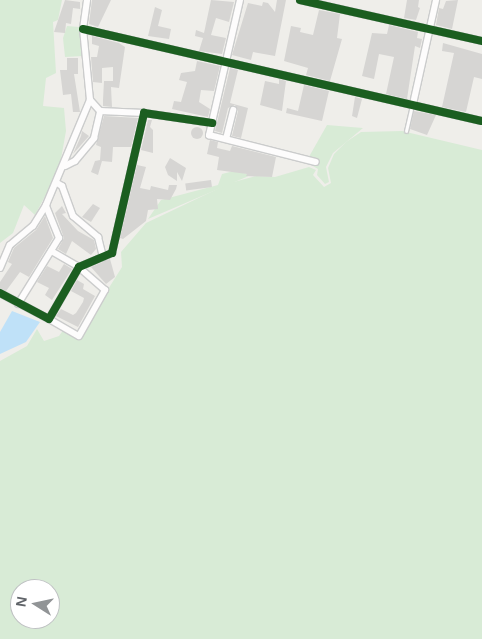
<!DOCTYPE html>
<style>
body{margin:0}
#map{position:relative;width:482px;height:639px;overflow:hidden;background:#efeeea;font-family:Arial,sans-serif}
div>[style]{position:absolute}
.green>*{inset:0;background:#d8ebd6}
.water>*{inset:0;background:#bfe1f8}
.building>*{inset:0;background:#d6d5d3;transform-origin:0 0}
.round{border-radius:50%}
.roads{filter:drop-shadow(1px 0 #cbcccc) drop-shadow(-1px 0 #cbcccc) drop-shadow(0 1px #cbcccc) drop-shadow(0 -1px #cbcccc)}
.service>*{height:3px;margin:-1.5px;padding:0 1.5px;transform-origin:1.5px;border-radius:1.5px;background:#fdfcfc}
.minor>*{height:6px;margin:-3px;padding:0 3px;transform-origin:3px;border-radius:3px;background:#fdfcfc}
.cycleway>*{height:8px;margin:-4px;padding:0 4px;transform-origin:4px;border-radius:4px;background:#1b5e20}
span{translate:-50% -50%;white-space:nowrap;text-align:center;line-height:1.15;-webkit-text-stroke:5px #fff;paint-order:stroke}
.north{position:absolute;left:10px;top:579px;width:50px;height:50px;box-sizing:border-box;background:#fff;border:1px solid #bfc1c3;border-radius:50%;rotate:280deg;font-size:14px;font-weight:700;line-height:20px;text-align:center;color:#5f6368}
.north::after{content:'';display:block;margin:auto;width:18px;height:22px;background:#919496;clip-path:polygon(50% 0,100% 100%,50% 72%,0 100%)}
</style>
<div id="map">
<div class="green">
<div style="clip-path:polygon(0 0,62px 0,58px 20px,53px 22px,56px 73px,46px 78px,43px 106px,64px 108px,66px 131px,59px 170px,35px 215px,24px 205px,13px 233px,0 243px)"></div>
<div style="clip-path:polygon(67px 26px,79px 27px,83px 56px,65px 57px,63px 38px)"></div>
<div style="clip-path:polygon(327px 125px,363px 128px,333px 153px,326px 167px,329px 182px,325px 184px,317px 175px,318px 169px,306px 162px)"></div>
<div style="clip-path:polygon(evenodd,402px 131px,482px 150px,482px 639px,0 639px,0 361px,27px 346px,37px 329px,44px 341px,59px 336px,64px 329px,78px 337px,122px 267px,121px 252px,146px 223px,230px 183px,256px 176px,275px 177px,309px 167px,316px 170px,313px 175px,324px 187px,331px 183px,328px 168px,334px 154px,346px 142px,361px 132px,402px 131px,20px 589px,50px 589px,50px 619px,20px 619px,20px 589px)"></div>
<div style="clip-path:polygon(234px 171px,251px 175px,148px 219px,161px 200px,218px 185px,222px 174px)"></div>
</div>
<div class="water">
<div style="clip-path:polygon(12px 311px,40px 322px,26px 342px,0 354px,0 332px)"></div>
</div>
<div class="building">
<div style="clip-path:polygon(65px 0,80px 2px,80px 9px,73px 8px,71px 24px,66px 23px,65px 33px,54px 32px)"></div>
<div style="clip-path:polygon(92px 0,111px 0,98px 27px,89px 24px)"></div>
<div style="clip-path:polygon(211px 0,234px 2px,229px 22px,216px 18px,211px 35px,226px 38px,222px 54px,199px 51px,203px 38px,195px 36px,196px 30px,204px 33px)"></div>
<div style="clip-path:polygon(277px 0,286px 0,275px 56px,253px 52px,251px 60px,232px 55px,248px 3px,262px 6px,263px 2px,268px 3px,275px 12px)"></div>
<div style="clip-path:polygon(407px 0,419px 0,418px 7px,420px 8px,416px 20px,404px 18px)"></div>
<div style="clip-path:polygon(458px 0,452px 29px,436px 25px,439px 8px,443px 9px,446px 1px)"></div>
<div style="clip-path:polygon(155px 7px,162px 10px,158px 26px,171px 29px,169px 39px,148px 36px)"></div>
<div style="clip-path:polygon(319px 10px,340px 14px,337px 38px,342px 39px,330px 81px,306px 75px,308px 68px,284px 61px,291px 26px,301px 28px,300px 32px,313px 35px)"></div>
<div style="clip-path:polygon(389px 25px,418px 32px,417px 38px,422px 39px,420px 48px,415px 46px,407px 99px,386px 94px,394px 57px,379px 54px,374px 79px,362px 76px,372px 33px,387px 34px)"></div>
<div style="clip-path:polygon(92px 36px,119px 43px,125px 47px,119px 88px,111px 87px,112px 107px,103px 106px,103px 100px,104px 81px,113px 81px,113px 67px,102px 68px,102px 83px,93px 82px,91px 57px,97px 57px,99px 46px,92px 44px)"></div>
<div style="clip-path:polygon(443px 43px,482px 54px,482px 79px,474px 77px,466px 112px,442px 107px,454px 53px,442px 51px)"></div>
<div style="clip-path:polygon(67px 58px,78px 58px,78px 74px,74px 74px,80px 112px,73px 112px,71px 94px,63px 95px,60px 70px,67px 70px)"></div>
<div style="clip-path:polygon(197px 61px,220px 66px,214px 91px,201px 90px,199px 102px,210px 109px,208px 117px,172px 109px,174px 101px,181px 102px,187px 82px,179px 80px,181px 73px,195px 71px)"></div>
<div style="clip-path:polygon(230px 68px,238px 70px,230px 103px,248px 108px,241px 138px,232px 136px,238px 111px,235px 105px,228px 108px,222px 133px,215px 131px)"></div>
<div style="clip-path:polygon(279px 79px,286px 81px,282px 111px,260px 105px,265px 81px,279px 84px)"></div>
<div style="clip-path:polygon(304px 85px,329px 91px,322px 121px,286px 113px,287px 108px,298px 111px)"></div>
<div style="clip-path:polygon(355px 97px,362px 99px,357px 118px,352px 116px)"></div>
<div style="clip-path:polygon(414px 111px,436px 115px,427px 135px,410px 129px)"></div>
<div style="clip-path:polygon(104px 116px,138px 118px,131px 147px,113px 147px,112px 162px,102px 161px,98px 175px,91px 172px,95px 161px,100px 160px,101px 147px,96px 145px)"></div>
<div style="clip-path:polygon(148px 120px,152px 120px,150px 127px,153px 130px,153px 153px,141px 150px)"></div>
<div class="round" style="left:191px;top:127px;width:12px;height:12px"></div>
<div style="clip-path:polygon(82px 131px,89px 136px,73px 154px,81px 136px)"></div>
<div style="clip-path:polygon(210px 140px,218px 142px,217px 148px,230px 151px,232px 146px,276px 157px,272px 177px,246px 176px,247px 174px,217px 170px,219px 157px,207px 154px)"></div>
<div style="clip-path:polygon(170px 158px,186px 168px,182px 181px,177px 172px,177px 181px,168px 175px,165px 167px)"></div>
<div style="clip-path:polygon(137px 165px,146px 167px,140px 188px,150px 190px,151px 186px,168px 190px,169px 185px,177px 185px,176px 189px,170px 200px,157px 199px,158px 209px,148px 210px,146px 221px,123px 239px,120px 238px)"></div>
<div style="left:211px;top:180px;width:7px;height:26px;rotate:82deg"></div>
<div style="clip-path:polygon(93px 204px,100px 208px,91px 222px,82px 217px)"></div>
<div style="clip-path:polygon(62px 206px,66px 213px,62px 214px,78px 231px,94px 240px,96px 249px,91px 255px,72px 241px,66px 254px,58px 249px,64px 238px,55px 213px)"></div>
<div style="clip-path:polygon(45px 216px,53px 238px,29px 277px,20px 272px,6px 291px,0 288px,0 282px,12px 264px,8px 262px,14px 248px,36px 230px)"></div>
<div style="clip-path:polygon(110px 259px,115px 277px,106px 284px,91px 267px)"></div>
<div style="clip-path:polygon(64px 264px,72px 269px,52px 300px,45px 295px,49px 288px,37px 282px,47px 266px,59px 272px)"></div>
<div style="clip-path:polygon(77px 280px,84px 284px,83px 289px,95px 296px,78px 327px,56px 316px,61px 309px,73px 315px,76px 313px,83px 302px,84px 298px,71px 291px)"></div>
</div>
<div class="roads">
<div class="service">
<div style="left:406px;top:131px;width:27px;rotate:-77deg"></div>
</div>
<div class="minor">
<div style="left:240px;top:0;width:139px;rotate:102.9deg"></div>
<div style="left:209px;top:135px;width:110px;rotate:14.2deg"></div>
<div style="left:300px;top:0;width:187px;rotate:12.7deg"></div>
<div style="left:83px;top:29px;width:409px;rotate:13deg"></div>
<div style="left:413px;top:104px;width:107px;rotate:-77.5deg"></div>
<div style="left:100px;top:111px;width:44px;rotate:2.6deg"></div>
<div style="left:226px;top:139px;width:30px;rotate:-76deg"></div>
<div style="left:65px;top:166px;width:11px;rotate:-27deg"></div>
<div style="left:75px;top:161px;width:30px;rotate:-50deg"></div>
<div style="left:94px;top:138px;width:28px;rotate:-77deg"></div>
<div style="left:100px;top:111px;width:15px;rotate:-132deg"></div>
<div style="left:57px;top:183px;width:6px;rotate:31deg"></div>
<div style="left:62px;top:186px;width:32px;rotate:70deg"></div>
<div style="left:73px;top:216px;width:33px;rotate:40deg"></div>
<div style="left:98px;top:237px;width:21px;rotate:76deg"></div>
<div style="left:0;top:268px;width:25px;rotate:-67deg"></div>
<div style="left:10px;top:245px;width:30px;rotate:-40deg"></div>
<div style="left:33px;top:226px;width:25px;rotate:-58deg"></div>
<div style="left:46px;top:205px;width:114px;rotate:-67.3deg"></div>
<div style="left:90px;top:100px;width:71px;rotate:-95.6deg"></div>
<div style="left:83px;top:29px;width:29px;rotate:-82deg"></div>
<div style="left:0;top:293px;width:55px;rotate:28deg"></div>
<div style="left:49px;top:319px;width:60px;rotate:-60deg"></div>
<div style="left:79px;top:267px;width:36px;rotate:-23deg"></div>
<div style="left:112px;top:253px;width:144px;rotate:-77.1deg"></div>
<div style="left:144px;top:113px;width:69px;rotate:8.4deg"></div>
<div style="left:18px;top:304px;width:78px;rotate:-58.2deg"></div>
<div style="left:59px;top:238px;width:35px;rotate:-112deg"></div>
<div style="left:49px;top:319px;width:34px;rotate:30deg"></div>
<div style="left:79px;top:336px;width:53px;rotate:-60.5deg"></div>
<div style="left:105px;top:290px;width:35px;rotate:-139deg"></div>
<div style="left:79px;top:267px;width:32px;rotate:-150deg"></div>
</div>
</div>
<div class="cycleway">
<div style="left:300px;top:0;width:187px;rotate:12.7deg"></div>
<div style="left:83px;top:29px;width:409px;rotate:13deg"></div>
<div style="left:0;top:293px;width:55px;rotate:28deg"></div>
<div style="left:49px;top:319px;width:60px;rotate:-60deg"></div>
<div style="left:79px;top:267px;width:36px;rotate:-23deg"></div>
<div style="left:112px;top:253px;width:144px;rotate:-77.1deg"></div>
<div style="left:144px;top:113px;width:69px;rotate:8.4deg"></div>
</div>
<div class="north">N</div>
</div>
